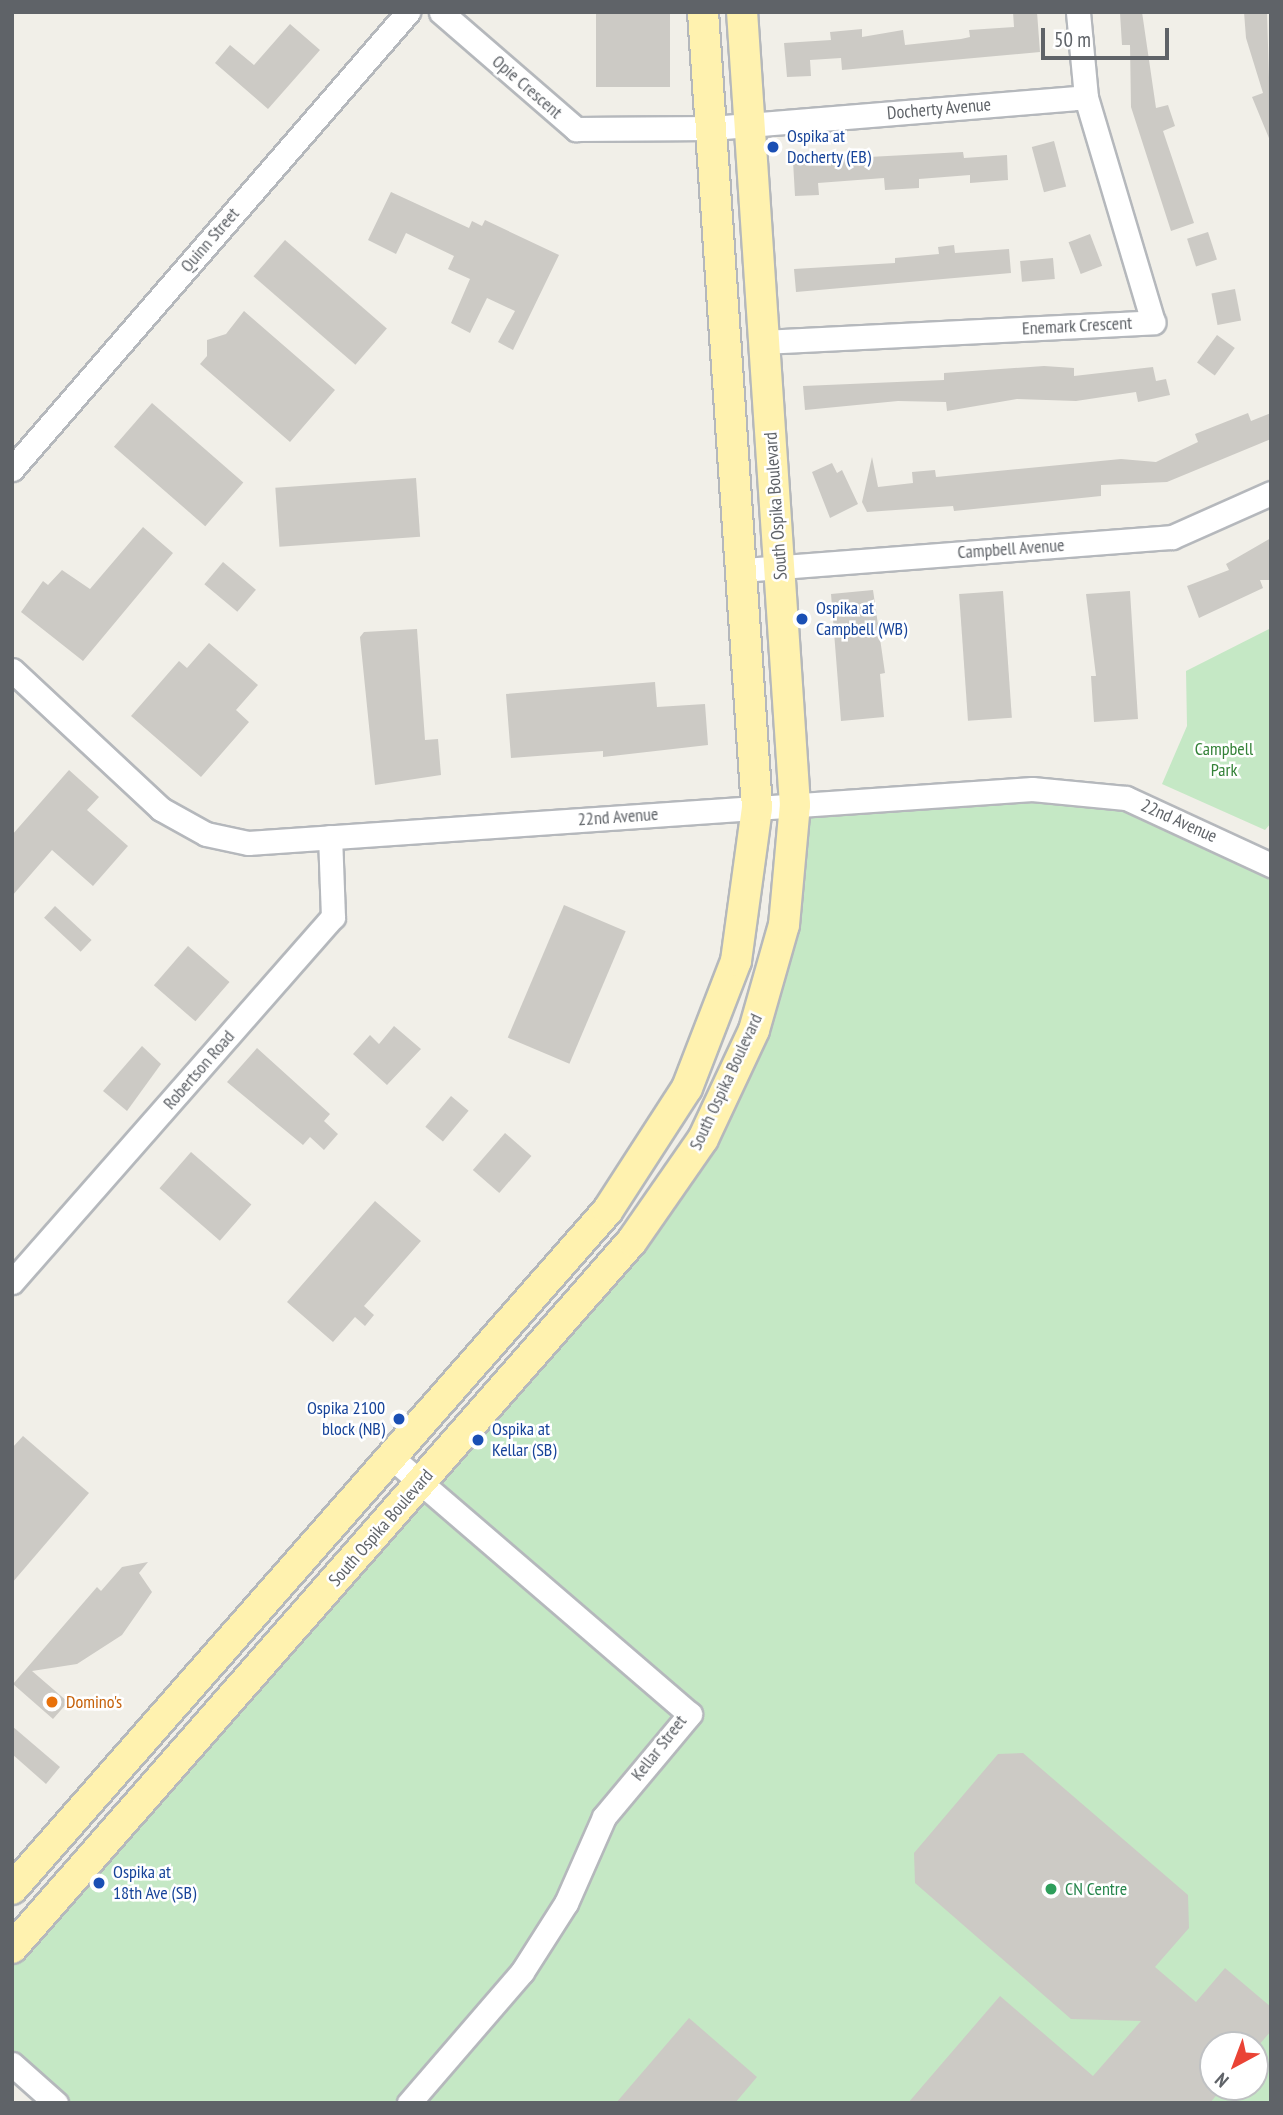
<!DOCTYPE html>
<style>
body{margin:0}
#map{position:relative;width:1283px;height:2115px;overflow:hidden;background:#f1efe8;font-family:"PT Sans Narrow",sans-serif}
div>[style]{position:absolute}
.green>*{inset:0;background:#c5e8c5}
.building>*{inset:0;background:#cccac5;transform-origin:0 0}
.roads{filter:drop-shadow(2px 0 #b5b8bc) drop-shadow(-2px 0 #b5b8bc) drop-shadow(0 2px #b5b8bc) drop-shadow(0 -2px #b5b8bc)}
.minor>*{height:23px;margin:-11.5px;padding:0 11.5px;transform-origin:11.5px;border-radius:11.5px;background:#fff}
.major>*{height:30px;margin:-15px;padding:0 15px;transform-origin:15px;border-radius:15px;background:#fff2af}
.dots>*{width:19px;height:19px;translate:-50% -50%;box-sizing:border-box;border:4px solid #fff;border-radius:50%}
span{translate:-50% -50%;white-space:nowrap;text-align:center;line-height:1.15;-webkit-text-stroke:5px #fff;paint-order:stroke}
.street-label{font-size:18px;color:#5f6368}
.transit-label{font-size:18px;color:#164399}
.left{translate:0 -50%;text-align:left}
.right{translate:-100% -50%;text-align:right}
.park-label{font-size:18px;color:#348238}
.food-label{font-size:18px;color:#c56008}
.leisure-label{font-size:18px;color:#27864d}
.frame{position:absolute;inset:0;border:14px solid #5f6368;pointer-events:none}
.north{position:absolute;left:1199px;top:2031px;width:70px;height:70px;box-sizing:border-box;background:#fff;border:2px solid #bfc1c3;border-radius:50%;rotate:221deg;font-size:19px;font-weight:700;line-height:28px;text-align:center;color:#5f6368}
.north::after{content:'';display:block;margin:auto;width:24px;height:32px;background:#ea4335;clip-path:polygon(50% 0,100% 100%,50% 72%,0 100%)}
.scale{position:absolute;left:1041px;top:28px;width:128px;height:32px;box-sizing:border-box;border:4px solid #5f6368;border-top:0;padding-left:9px;font-size:21px;line-height:24px;white-space:nowrap;color:#5f6368;-webkit-text-stroke:5px #fff;paint-order:stroke}
</style>
<div id="map">
<div class="green">
<div style="clip-path:polygon(1271px 628px,1271px 823px,1265px 830px,1162px 784px,1187px 726px,1186px 671px)"></div>
<div style="clip-path:polygon(evenodd,1072px 788px,1234px 843px,1271px 871px,1271px 2103px,61px 2103px,12px 2061px,12px 1951px,617px 1255px,754px 1032px,796px 809px,1072px 788px,1213px 2045px,1255px 2045px,1255px 2087px,1213px 2087px,1213px 2045px)"></div>
</div>
<div class="building">
<div style="left:596px;top:12px;width:74px;height:75px"></div>
<div style="clip-path:polygon(1013px 12px,1037px 12px,1040px 52px,842px 70px,841px 58px,810px 60px,811px 76px,787px 77px,784px 43px,831px 40px,830px 32px,862px 29px,862px 37px,903px 30px,905px 45px,961px 39px,970px 37px,969px 30px,1014px 27px)"></div>
<div style="clip-path:polygon(1142px 12px,1156px 108px,1168px 105px,1175px 126px,1163px 131px,1194px 223px,1171px 231px,1131px 107px,1130px 45px,1122px 45px,1120px 13px)"></div>
<div style="clip-path:polygon(1244px 12px,1267px 12px,1271px 143px,1252px 97px,1263px 93px,1246px 38px)"></div>
<div style="clip-path:polygon(290px 24px,320px 50px,268px 109px,215px 63px,230px 45px,254px 65px)"></div>
<div style="left:1054px;top:141px;width:47px;height:23px;rotate:75deg"></div>
<div style="clip-path:polygon(963px 152px,964px 158px,1007px 155px,1008px 180px,970px 183px,970px 175px,919px 179px,919px 188px,885px 190px,884px 178px,818px 183px,819px 195px,795px 196px,793px 161px)"></div>
<div style="clip-path:polygon(391px 192px,469px 228px,472px 221px,482px 226px,485px 220px,559px 255px,513px 350px,498px 342px,515px 311px,487px 298px,470px 333px,451px 323px,470px 279px,448px 269px,454px 256px,406px 233px,396px 254px,368px 240px)"></div>
<div style="left:1208px;top:232px;width:29px;height:22px;rotate:72deg"></div>
<div style="left:1090px;top:234px;width:34px;height:23px;rotate:69deg"></div>
<div style="left:285px;top:240px;width:135px;height:48px;rotate:41deg"></div>
<div style="clip-path:polygon(954px 245px,955px 253px,1009px 249px,1011px 273px,796px 292px,794px 269px,895px 263px,895px 258px,939px 254px,938px 247px)"></div>
<div style="left:1053px;top:258px;width:21px;height:33px;rotate:85deg"></div>
<div style="left:1235px;top:289px;width:32px;height:24px;rotate:79deg"></div>
<div style="clip-path:polygon(244px 311px,335px 390px,290px 442px,200px 364px,207px 356px,207px 340px,226px 334px)"></div>
<div style="left:1217px;top:335px;width:22px;height:34px;rotate:36deg"></div>
<div style="clip-path:polygon(1044px 366px,1074px 368px,1074px 376px,1153px 367px,1156px 381px,1166px 379px,1170px 395px,1138px 402px,1136px 392px,1076px 401px,1017px 399px,947px 411px,946px 402px,898px 401px,805px 410px,803px 386px,944px 380px,944px 373px)"></div>
<div style="left:152px;top:403px;width:121px;height:58px;rotate:41deg"></div>
<div style="clip-path:polygon(1248px 413px,1251px 421px,1271px 413px,1271px 439px,1167px 482px,1101px 485px,1101px 496px,954px 511px,953px 506px,867px 512px,862px 502px,872px 457px,878px 487px,913px 483px,912px 472px,935px 470px,936px 477px,1121px 459px,1156px 462px,1198px 442px,1195px 434px)"></div>
<div style="clip-path:polygon(832px 463px,837px 473px,842px 470px,858px 504px,830px 518px,812px 472px)"></div>
<div style="left:416px;top:478px;width:59px;height:141px;rotate:86deg"></div>
<div style="clip-path:polygon(143px 527px,173px 553px,83px 661px,21px 612px,43px 581px,48px 585px,62px 570px,90px 589px)"></div>
<div style="clip-path:polygon(1271px 538px,1271px 580px,1260px 580px,1263px 588px,1199px 618px,1187px 586px,1229px 570px,1226px 564px)"></div>
<div style="left:223px;top:562px;width:43px;height:29px;rotate:40deg"></div>
<div style="clip-path:polygon(873px 590px,885px 673px,880px 674px,884px 717px,841px 721px,831px 594px)"></div>
<div style="left:1003px;top:591px;width:127px;height:44px;rotate:86deg"></div>
<div style="clip-path:polygon(1130px 591px,1138px 719px,1094px 722px,1091px 676px,1096px 676px,1086px 594px)"></div>
<div style="clip-path:polygon(417px 629px,425px 740px,438px 739px,441px 775px,375px 785px,360px 637px,364px 632px)"></div>
<div style="clip-path:polygon(209px 643px,258px 685px,236px 710px,249px 722px,201px 777px,131px 716px,179px 661px,187px 668px)"></div>
<div style="clip-path:polygon(655px 682px,657px 707px,705px 704px,708px 745px,603px 757px,603px 751px,511px 758px,506px 694px)"></div>
<div style="clip-path:polygon(69px 770px,99px 797px,87px 810px,128px 846px,93px 886px,52px 850px,12px 896px,12px 835px)"></div>
<div style="left:564px;top:905px;width:67px;height:144px;rotate:23deg"></div>
<div style="left:55px;top:906px;width:50px;height:16px;rotate:43deg"></div>
<div style="left:188px;top:946px;width:55px;height:52px;rotate:41deg"></div>
<div style="clip-path:polygon(394px 1026px,421px 1049px,387px 1085px,353px 1054px,370px 1035px,379px 1044px)"></div>
<div style="clip-path:polygon(142px 1046px,161px 1064px,127px 1111px,103px 1091px)"></div>
<div style="clip-path:polygon(257px 1048px,330px 1114px,324px 1121px,338px 1134px,324px 1150px,310px 1137px,303px 1145px,227px 1082px)"></div>
<div style="left:451px;top:1096px;width:23px;height:40px;rotate:40deg"></div>
<div style="left:505px;top:1133px;width:35px;height:49px;rotate:41deg"></div>
<div style="left:191px;top:1152px;width:80px;height:48px;rotate:41deg"></div>
<div style="clip-path:polygon(375px 1201px,421px 1241px,364px 1306px,374px 1315px,365px 1326px,355px 1317px,333px 1342px,287px 1302px)"></div>
<div style="clip-path:polygon(23px 1436px,89px 1493px,12px 1583px,12px 1448px)"></div>
<div style="clip-path:polygon(148px 1562px,139px 1573px,152px 1592px,122px 1635px,77px 1664px,32px 1671px,68px 1702px,53px 1719px,13px 1684px,97px 1587px,101px 1591px,122px 1567px)"></div>
<div style="clip-path:polygon(12px 1726px,60px 1767px,46px 1784px,12px 1754px)"></div>
<div style="clip-path:polygon(1023px 1753px,1188px 1895px,1189px 1928px,1155px 1967px,1196px 2002px,1225px 1968px,1271px 2007px,1271px 2031px,1259px 2045px,1213px 2045px,1213px 2087px,1223px 2087px,1210px 2103px,908px 2103px,1000px 1996px,1093px 2076px,1141px 2021px,1071px 2019px,915px 1883px,914px 1853px,998px 1754px)"></div>
<div style="clip-path:polygon(689px 2018px,757px 2077px,735px 2103px,616px 2103px)"></div>
</div>
<div class="roads">
<div class="minor">
<div style="left:441px;top:12px;width:179px;rotate:40.9deg"></div>
<div style="left:576px;top:129px;width:136px;rotate:-0.4deg"></div>
<div style="left:712px;top:128px;width:375px;rotate:-4.7deg"></div>
<div style="left:764px;top:342px;width:390px;rotate:-2.9deg"></div>
<div style="left:1153px;top:322px;width:235px;rotate:-106.6deg"></div>
<div style="left:1086px;top:97px;width:85px;rotate:-95.4deg"></div>
<div style="left:12px;top:469px;width:605px;rotate:-49.09deg"></div>
<div style="left:743px;top:570px;width:430px;rotate:-4.4deg"></div>
<div style="left:1172px;top:537px;width:108px;rotate:-24deg"></div>
<div style="left:12px;top:670px;width:204px;rotate:43deg"></div>
<div style="left:161px;top:809px;width:51px;rotate:29.1deg"></div>
<div style="left:206px;top:834px;width:43px;rotate:12.1deg"></div>
<div style="left:248px;top:843px;width:786px;rotate:-3.94deg"></div>
<div style="left:1032px;top:789px;width:94px;rotate:5.5deg"></div>
<div style="left:1126px;top:798px;width:160px;rotate:24.8deg"></div>
<div style="left:12px;top:1282px;width:486px;rotate:-48.7deg"></div>
<div style="left:333px;top:917px;width:80px;rotate:-92.1deg"></div>
<div style="left:391px;top:1457px;width:394px;rotate:40.7deg"></div>
<div style="left:690px;top:1714px;width:134px;rotate:129.9deg"></div>
<div style="left:604px;top:1817px;width:94px;rotate:113.8deg"></div>
<div style="left:566px;top:1903px;width:82px;rotate:122.5deg"></div>
<div style="left:522px;top:1972px;width:173px;rotate:130.8deg"></div>
<div style="left:12px;top:2064px;width:59px;rotate:41.6deg"></div>
</div>
<div class="major">
<div style="left:12px;top:1889px;width:903px;rotate:-48.72deg"></div>
<div style="left:608px;top:1210px;width:145px;rotate:-57.1deg"></div>
<div style="left:687px;top:1088px;width:136px;rotate:-68.9deg"></div>
<div style="left:736px;top:961px;width:154px;rotate:-82.2deg"></div>
<div style="left:757px;top:808px;width:798px;rotate:-93.88deg"></div>
<div style="left:12px;top:1948px;width:940px;rotate:-48.75deg"></div>
<div style="left:632px;top:1241px;width:124px;rotate:-55.2deg"></div>
<div style="left:703px;top:1139px;width:120px;rotate:-64.9deg"></div>
<div style="left:754px;top:1030px;width:109px;rotate:-74.1deg"></div>
<div style="left:784px;top:925px;width:121px;rotate:-84.8deg"></div>
<div style="left:795px;top:805px;width:795px;rotate:-93.82deg"></div>
</div>
</div>
<div class="dots">
<div style="left:773px;top:147px;background:#1a4fb4"></div>
<div style="left:802px;top:619px;background:#1a4fb4"></div>
<div style="left:399px;top:1419px;background:#1a4fb4"></div>
<div style="left:478px;top:1440px;background:#1a4fb4"></div>
<div style="left:52px;top:1702px;background:#e8710a"></div>
<div style="left:99px;top:1883px;background:#1a4fb4"></div>
<div style="left:1051px;top:1889px;background:#2e9e5b"></div>
</div>
<div class="street-label">
<span style="left:527px;top:87px;rotate:41deg">Opie Crescent</span>
<span style="left:939px;top:109px;rotate:-5deg">Docherty Avenue</span>
<span style="left:210px;top:240px;rotate:-49deg">Quinn Street</span>
<span style="left:1077px;top:326px;rotate:-3deg">Enemark Crescent</span>
<span style="left:776px;top:506px;rotate:-94deg">South Ospika Boulevard</span>
<span style="left:1011px;top:549px;rotate:-4deg">Campbell Avenue</span>
<span style="left:618px;top:817px;rotate:-4deg">22nd Avenue</span>
<span style="left:1179px;top:821px;rotate:24deg">22nd Avenue</span>
<span style="left:199px;top:1070px;rotate:-49deg">Robertson Road</span>
<span style="left:726px;top:1082px;rotate:-65deg">South Ospika Boulevard</span>
<span style="left:381px;top:1528px;rotate:-49deg">South Ospika Boulevard</span>
<span style="left:659px;top:1748px;rotate:-52deg">Kellar Street</span>
</div>
<div class="transit-label">
<span class="left" style="left:787px;top:147px">Ospika at<br>Docherty (EB)</span>
<span class="left" style="left:816px;top:619px">Ospika at<br>Campbell (WB)</span>
<span class="right" style="left:385px;top:1419px">Ospika 2100<br>block (NB)</span>
<span class="left" style="left:492px;top:1440px">Ospika at<br>Kellar (SB)</span>
<span class="left" style="left:113px;top:1883px">Ospika at<br>18th Ave (SB)</span>
</div>
<div class="park-label">
<span style="left:1224px;top:760px">Campbell<br>Park</span>
</div>
<div class="food-label">
<span class="left" style="left:66px;top:1702px">Domino's</span>
</div>
<div class="leisure-label">
<span class="left" style="left:1065px;top:1889px">CN Centre</span>
</div>
<div class="frame"></div>
<div class="north">N</div>
<div class="scale">50 m</div>
</div>
